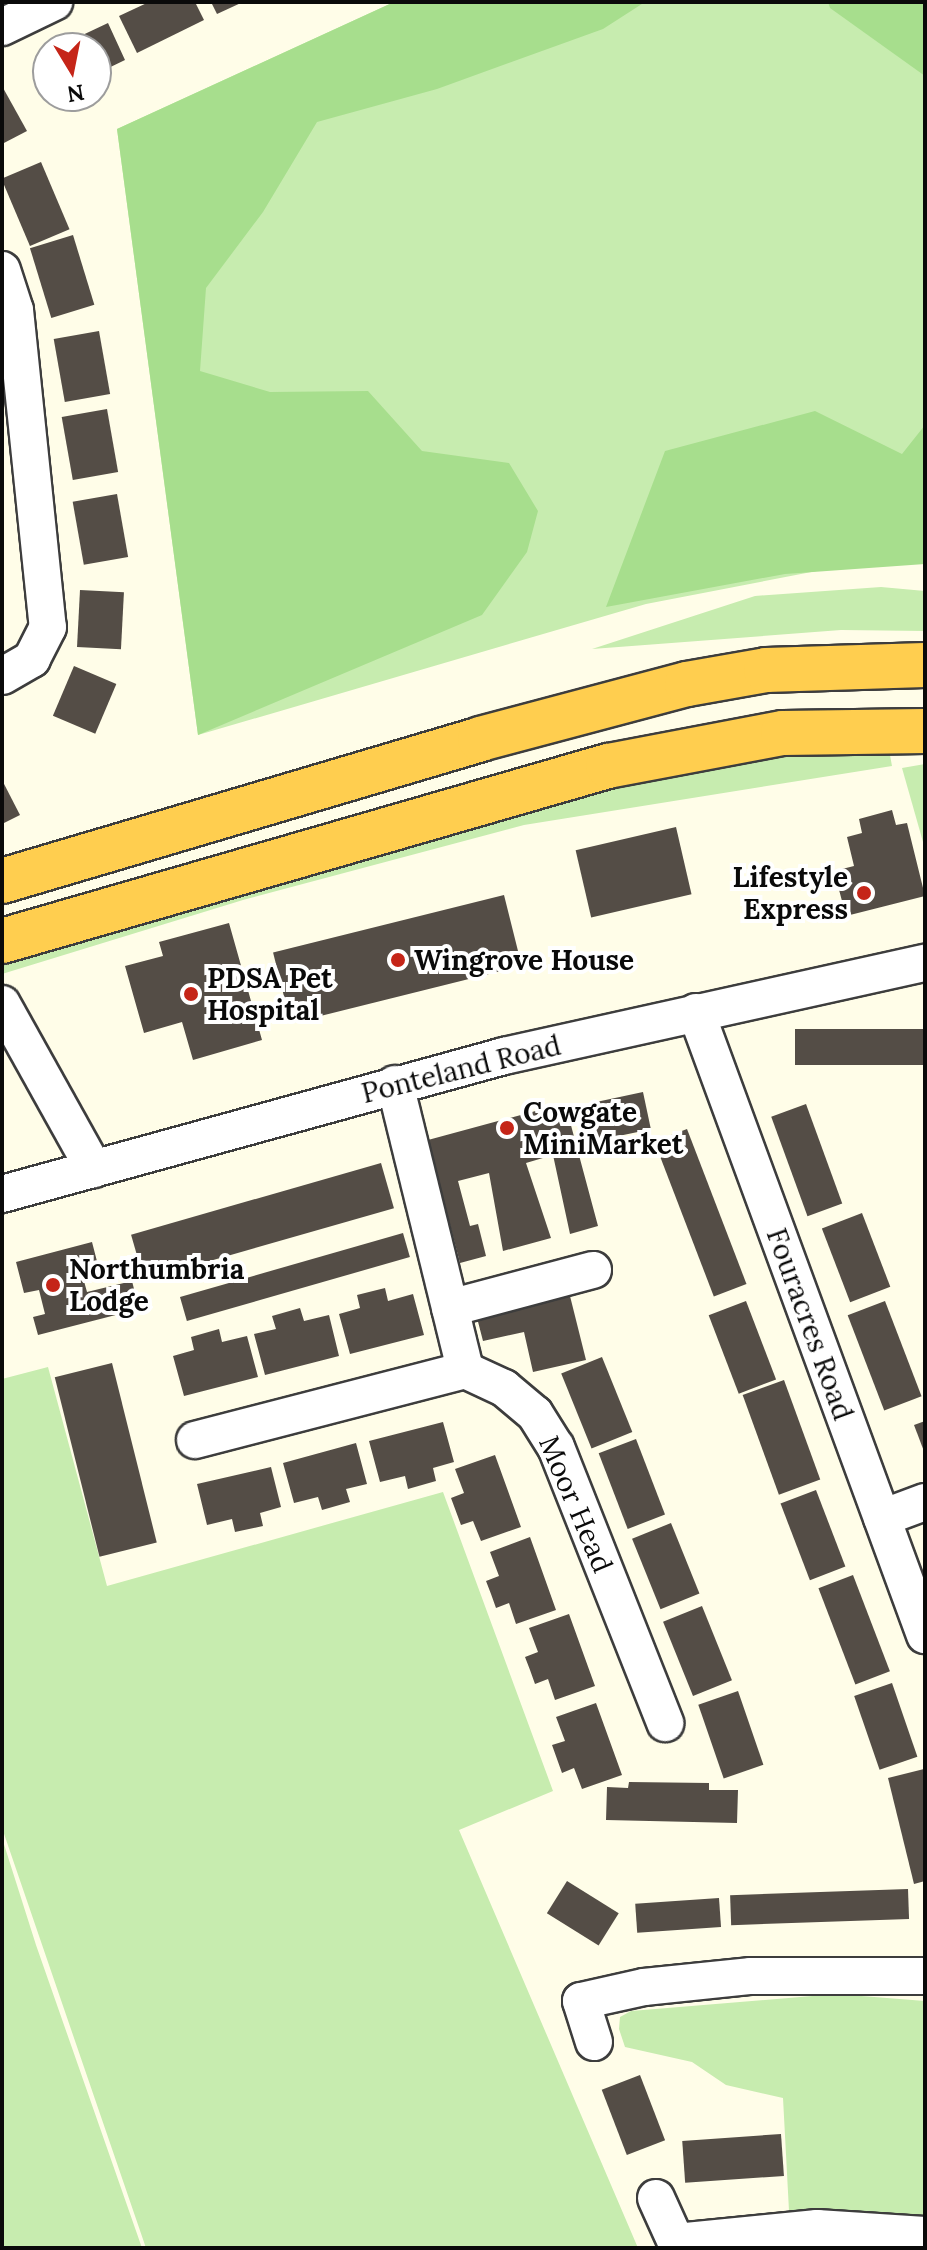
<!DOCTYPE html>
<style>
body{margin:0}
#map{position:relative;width:927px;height:2250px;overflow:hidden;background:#fffde8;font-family:Lora,serif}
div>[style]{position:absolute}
.green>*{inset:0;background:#c7ecaf}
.forest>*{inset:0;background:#a7de8d}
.building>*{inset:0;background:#544d46;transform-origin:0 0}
.roads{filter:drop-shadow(2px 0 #3d3d3d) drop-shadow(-2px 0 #3d3d3d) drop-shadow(0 2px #3d3d3d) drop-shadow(0 -2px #3d3d3d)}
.minor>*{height:36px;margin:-18px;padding:0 18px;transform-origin:18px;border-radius:18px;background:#fff}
.trunk>*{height:44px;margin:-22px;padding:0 22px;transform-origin:22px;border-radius:22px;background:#ffce4f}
.dots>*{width:22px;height:22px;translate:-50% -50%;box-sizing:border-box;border:4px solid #fff;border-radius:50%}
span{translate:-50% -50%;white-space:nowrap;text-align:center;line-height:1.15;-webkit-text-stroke:8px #fff;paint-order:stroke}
.poi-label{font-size:28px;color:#0a0a0a;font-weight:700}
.right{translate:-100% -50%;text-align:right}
.left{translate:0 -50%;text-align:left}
.street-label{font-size:28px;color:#0a0a0a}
.frame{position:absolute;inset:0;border:4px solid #0a0a0a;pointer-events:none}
.north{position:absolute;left:32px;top:32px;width:80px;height:80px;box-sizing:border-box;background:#fff;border:2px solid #9d9d9d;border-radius:50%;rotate:170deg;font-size:22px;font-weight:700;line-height:32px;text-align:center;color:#0a0a0a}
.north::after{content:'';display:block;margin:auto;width:28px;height:36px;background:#c52518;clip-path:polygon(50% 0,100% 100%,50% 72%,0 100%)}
</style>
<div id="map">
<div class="green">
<div style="clip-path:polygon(394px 2px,925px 2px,925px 563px,853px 564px,646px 604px,198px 735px,117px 129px)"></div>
<div style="clip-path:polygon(881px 587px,925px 591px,925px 631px,841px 630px,592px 649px,755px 596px)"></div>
<div style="clip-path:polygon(802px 750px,890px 755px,892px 766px,524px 825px,243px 900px,2px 974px,2px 957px,617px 782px)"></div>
<div style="clip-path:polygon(925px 764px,925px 849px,902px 768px)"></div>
<div style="clip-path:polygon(48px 1367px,107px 1586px,443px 1492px,553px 1791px,459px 1830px,638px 2248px,146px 2248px,2px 1828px,2px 1379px)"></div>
<div style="clip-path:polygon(2px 1838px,36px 1945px,142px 2248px,2px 2248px)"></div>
<div style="clip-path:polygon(836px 1994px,925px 2001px,925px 2217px,789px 2211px,783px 2098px,726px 2085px,692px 2062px,625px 2047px,619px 2029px,620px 2017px,631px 2011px)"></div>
</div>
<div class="forest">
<div style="clip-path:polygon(394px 2px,645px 2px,603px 29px,437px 89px,317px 122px,263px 212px,206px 288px,200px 371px,270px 392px,368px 391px,422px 451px,509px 463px,538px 511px,527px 552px,482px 615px,198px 735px,117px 129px)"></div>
<div style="clip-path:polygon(828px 2px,925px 2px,925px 76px,830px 8px)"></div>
<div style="clip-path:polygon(815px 411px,902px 454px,925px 425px,925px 564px,785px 574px,606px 607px,665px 451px)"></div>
</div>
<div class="building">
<div style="clip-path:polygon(149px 2px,195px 2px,204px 20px,137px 53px,119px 16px)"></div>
<div style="clip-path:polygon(211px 2px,243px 2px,217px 14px)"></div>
<div style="clip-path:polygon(108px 23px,125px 60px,96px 74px,96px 48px,55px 48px)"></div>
<div style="clip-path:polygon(2px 86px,27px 131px,2px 144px)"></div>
<div style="left:41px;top:162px;width:73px;height:43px;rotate:67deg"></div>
<div style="left:73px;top:235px;width:73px;height:45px;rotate:73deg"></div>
<div style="left:99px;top:331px;width:64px;height:46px;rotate:80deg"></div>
<div style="left:107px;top:409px;width:64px;height:46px;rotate:80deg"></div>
<div style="left:117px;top:494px;width:64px;height:45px;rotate:80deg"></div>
<div style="left:80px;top:590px;width:44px;height:57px;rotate:3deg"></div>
<div style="left:74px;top:666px;width:46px;height:54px;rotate:23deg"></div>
<div style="clip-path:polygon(2px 780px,20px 815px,2px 824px)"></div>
<div style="clip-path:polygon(892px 810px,896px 825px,907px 823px,925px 896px,846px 916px,834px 871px,854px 866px,847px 837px,862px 833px,859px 819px)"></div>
<div style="left:676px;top:827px;width:69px;height:103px;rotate:77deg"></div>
<div style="left:504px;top:895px;width:73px;height:238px;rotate:76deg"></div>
<div style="clip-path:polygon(229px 923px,262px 1040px,193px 1060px,182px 1022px,144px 1033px,125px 966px,163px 956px,159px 942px)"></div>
<div style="left:925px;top:1029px;width:36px;height:130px;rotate:90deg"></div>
<div style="left:643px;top:1092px;width:38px;height:55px;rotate:78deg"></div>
<div style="clip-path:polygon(565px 1103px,598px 1226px,570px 1234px,553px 1155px,526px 1163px,551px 1238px,503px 1251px,489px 1173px,458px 1181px,470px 1226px,478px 1224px,486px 1256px,460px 1263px,428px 1140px)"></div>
<div style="left:806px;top:1104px;width:106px;height:37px;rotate:70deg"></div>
<div style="left:687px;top:1129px;width:166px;height:35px;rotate:69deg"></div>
<div style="left:381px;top:1163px;width:47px;height:260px;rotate:74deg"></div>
<div style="left:862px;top:1213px;width:79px;height:43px;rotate:69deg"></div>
<div style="left:403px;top:1233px;width:25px;height:232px;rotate:74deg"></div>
<div style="clip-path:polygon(92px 1242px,99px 1269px,82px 1274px,87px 1292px,132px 1281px,139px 1309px,38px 1335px,33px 1317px,45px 1314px,39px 1290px,24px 1293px,16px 1262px)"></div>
<div style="clip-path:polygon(385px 1288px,388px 1301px,413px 1294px,424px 1335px,350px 1354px,339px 1314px,360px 1308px,357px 1295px)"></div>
<div style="clip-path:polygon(569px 1292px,586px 1360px,533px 1372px,524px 1332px,483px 1341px,476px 1314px)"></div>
<div style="left:746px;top:1301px;width:84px;height:40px;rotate:69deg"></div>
<div style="left:885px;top:1301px;width:102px;height:40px;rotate:69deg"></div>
<div style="clip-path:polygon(300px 1308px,304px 1321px,329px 1315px,339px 1356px,265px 1375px,254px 1334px,276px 1329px,272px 1316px)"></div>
<div style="clip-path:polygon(219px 1329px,222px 1342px,247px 1336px,258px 1377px,184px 1396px,173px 1356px,194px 1350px,191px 1337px)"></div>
<div style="left:602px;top:1357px;width:81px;height:44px;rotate:68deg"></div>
<div style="left:112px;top:1363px;width:185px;height:59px;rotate:76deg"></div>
<div style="left:784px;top:1380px;width:106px;height:44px;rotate:70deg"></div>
<div style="clip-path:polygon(925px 1421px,925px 1454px,914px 1425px)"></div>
<div style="clip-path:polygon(443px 1422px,454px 1462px,433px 1468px,436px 1481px,408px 1489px,405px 1476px,380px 1482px,369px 1441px)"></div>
<div style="left:636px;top:1439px;width:81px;height:40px;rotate:69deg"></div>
<div style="clip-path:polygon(356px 1443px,367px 1484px,346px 1489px,350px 1502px,322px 1510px,318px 1497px,294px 1503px,283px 1463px)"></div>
<div style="clip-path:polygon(495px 1455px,521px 1527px,481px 1541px,473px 1521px,461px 1525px,451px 1498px,464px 1493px,455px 1469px)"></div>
<div style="clip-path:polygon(271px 1467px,281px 1507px,260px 1513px,263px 1526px,235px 1532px,232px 1519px,207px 1525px,197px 1484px)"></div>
<div style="left:816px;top:1490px;width:82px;height:38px;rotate:69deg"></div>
<div style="left:671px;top:1523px;width:76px;height:42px;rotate:68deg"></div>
<div style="clip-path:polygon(530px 1537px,556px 1610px,516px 1624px,509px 1603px,496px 1608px,491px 1594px,486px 1581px,499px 1576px,490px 1552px)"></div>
<div style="left:853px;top:1575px;width:103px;height:37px;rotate:69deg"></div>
<div style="left:702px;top:1606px;width:80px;height:42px;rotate:68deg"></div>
<div style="clip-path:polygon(569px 1614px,595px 1686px,555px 1700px,548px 1679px,535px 1684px,530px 1670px,525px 1657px,538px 1652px,529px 1628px)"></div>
<div style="left:892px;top:1683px;width:78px;height:40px;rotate:71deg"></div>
<div style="left:738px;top:1691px;width:78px;height:42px;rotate:71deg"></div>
<div style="clip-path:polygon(596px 1703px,622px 1775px,582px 1789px,574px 1768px,562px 1773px,552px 1745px,565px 1741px,556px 1717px)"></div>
<div style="clip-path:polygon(924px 1769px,925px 1881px,914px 1884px,888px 1778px)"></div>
<div style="clip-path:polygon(629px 1782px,709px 1783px,709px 1790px,738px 1790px,737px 1823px,606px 1820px,607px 1787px,628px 1788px)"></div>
<div style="left:567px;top:1881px;width:61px;height:38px;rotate:32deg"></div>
<div style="left:908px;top:1889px;width:30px;height:178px;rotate:88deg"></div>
<div style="left:719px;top:1898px;width:29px;height:84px;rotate:86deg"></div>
<div style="left:640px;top:2075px;width:70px;height:41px;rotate:69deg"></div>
<div style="left:781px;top:2134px;width:42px;height:99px;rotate:86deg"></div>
</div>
<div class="roads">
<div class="minor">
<div style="left:2px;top:27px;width:58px;rotate:-25.7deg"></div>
<div style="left:2px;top:270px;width:42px;rotate:72deg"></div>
<div style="left:15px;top:310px;width:319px;rotate:84.1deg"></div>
<div style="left:48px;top:627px;width:36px;rotate:117deg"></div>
<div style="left:32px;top:659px;width:34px;rotate:150deg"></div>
<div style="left:2px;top:1004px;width:189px;rotate:60.9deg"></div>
<div style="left:696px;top:1012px;width:664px;rotate:69.82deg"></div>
<div style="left:395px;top:1084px;width:294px;rotate:76.2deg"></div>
<div style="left:465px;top:1370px;width:43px;rotate:24.8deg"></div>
<div style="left:504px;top:1388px;width:40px;rotate:40deg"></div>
<div style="left:535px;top:1414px;width:39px;rotate:58deg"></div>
<div style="left:556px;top:1447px;width:297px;rotate:68.4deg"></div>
<div style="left:2px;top:1194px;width:521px;rotate:-15.37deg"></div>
<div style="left:504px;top:1056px;width:431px;rotate:-12.5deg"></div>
<div style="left:450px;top:1308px;width:148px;rotate:-14.9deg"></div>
<div style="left:195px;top:1440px;width:279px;rotate:-14.5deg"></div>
<div style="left:882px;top:1518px;width:46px;rotate:-20.4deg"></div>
<div style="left:594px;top:2042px;width:43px;rotate:-107.6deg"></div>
<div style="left:581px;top:2001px;width:65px;rotate:-12.5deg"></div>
<div style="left:644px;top:1987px;width:108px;rotate:-5.9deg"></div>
<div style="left:751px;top:1976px;width:174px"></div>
<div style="left:656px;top:2198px;width:48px;rotate:65.6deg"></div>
<div style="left:676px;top:2242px;width:142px;rotate:-5.7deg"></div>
<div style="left:817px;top:2228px;width:108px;rotate:3.7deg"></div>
</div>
<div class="trunk">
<div style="left:2px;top:881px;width:499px;rotate:-16.5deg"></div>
<div style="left:480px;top:739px;width:214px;rotate:-14.9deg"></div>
<div style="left:687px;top:684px;width:80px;rotate:-10deg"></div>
<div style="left:766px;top:670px;width:159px;rotate:-1.8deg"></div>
<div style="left:2px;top:941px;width:631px;rotate:-16.11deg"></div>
<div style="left:608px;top:766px;width:178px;rotate:-10.7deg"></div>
<div style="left:783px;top:733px;width:142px;rotate:-0.8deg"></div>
</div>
</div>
<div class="dots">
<div style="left:864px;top:893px;background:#c52518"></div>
<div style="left:398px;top:960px;background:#c52518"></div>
<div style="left:191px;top:994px;background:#c52518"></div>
<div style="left:507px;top:1128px;background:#c52518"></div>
<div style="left:53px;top:1285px;background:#c52518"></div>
</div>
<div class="poi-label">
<span class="right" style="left:848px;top:893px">Lifestyle<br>Express</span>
<span class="left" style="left:414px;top:960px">Wingrove House</span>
<span class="left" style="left:207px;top:994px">PDSA Pet<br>Hospital</span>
<span class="left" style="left:523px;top:1128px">Cowgate<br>MiniMarket</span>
<span class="left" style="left:69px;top:1285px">Northumbria<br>Lodge</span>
</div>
<div class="street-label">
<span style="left:461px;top:1069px;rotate:-14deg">Ponteland Road</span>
<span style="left:810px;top:1324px;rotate:70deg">Fouracres Road</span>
<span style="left:576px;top:1504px;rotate:67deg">Moor Head</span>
</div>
<div class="frame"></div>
<div class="north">N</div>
</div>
